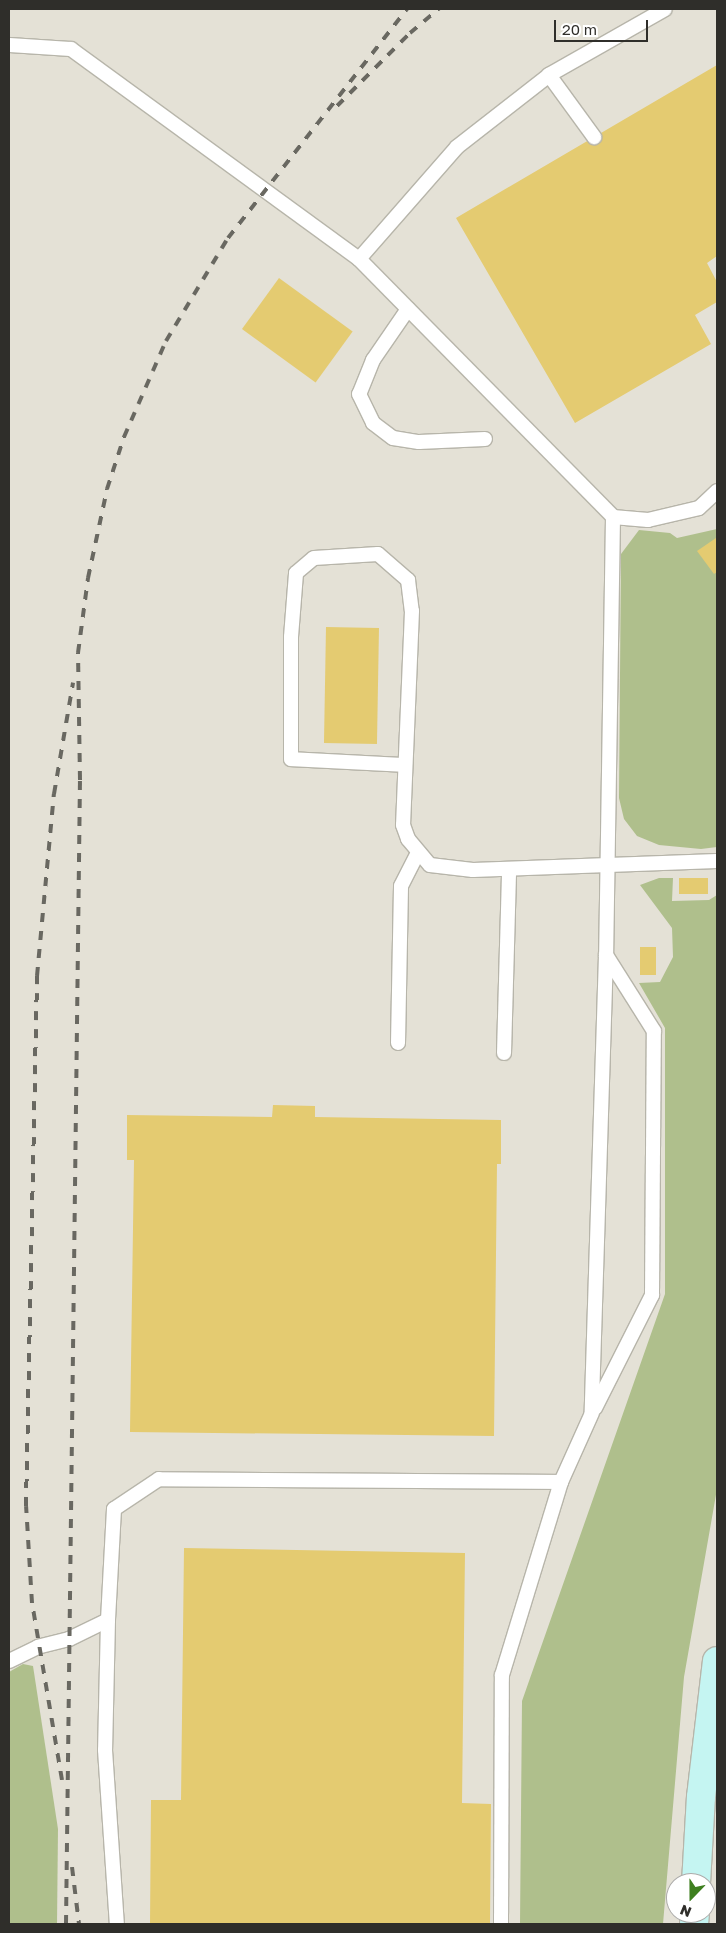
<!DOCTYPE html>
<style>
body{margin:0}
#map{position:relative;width:726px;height:1933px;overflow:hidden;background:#e4e1d6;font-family:"Golos Text",sans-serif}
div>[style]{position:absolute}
.green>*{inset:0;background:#afbf8c}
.building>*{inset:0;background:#e4cb71;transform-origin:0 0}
.roads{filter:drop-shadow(1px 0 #b7b5aa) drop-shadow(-1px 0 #b7b5aa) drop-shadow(0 1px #b7b5aa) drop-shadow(0 -1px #b7b5aa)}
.lane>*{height:14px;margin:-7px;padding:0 7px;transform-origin:7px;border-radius:7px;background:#fff}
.secondary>*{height:28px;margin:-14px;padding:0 14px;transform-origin:14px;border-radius:14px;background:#c5f5f2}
.rail>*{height:4px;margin-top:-2px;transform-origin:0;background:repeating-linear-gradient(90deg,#696861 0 9px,transparent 0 18px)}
span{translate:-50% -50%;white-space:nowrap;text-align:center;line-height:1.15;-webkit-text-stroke:4px #fff;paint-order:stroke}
.frame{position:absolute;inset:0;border:10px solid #2f2e2a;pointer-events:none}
.north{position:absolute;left:666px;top:1873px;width:50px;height:50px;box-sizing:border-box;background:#fff;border:1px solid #acabaa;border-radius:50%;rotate:202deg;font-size:14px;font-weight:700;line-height:20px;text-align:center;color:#2f2e2a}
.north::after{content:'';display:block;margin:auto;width:18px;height:22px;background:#3e7f1f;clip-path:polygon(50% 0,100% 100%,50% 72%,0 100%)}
.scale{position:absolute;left:554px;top:20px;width:94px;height:22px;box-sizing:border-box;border:2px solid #2f2e2a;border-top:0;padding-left:6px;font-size:15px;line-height:18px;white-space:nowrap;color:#2f2e2a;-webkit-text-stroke:4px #fff;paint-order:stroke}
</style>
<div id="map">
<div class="green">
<div style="clip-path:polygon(717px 529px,717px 847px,701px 849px,659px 845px,637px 836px,624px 819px,619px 798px,621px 554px,639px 530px,670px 533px,677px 538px)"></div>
<div style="clip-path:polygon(659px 878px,673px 878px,672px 901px,709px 900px,717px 895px,717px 1489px,684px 1677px,663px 1924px,520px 1924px,522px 1701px,665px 1294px,665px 1028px,639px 983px,660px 982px,673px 957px,672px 928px,640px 885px)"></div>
<div style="clip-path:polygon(23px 1664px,33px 1666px,58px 1829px,57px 1924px,9px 1924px,9px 1672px)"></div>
</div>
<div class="building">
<div style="clip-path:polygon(717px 65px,717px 256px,707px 263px,717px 282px,717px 302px,695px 315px,711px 344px,575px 423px,456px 218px)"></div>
<div style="left:279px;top:278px;width:91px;height:63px;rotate:36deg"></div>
<div style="clip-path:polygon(716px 538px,717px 572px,714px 574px,697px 551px)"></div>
<div style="left:326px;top:627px;width:53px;height:116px;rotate:1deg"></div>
<div style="left:679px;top:878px;width:29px;height:16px"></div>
<div style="left:640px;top:947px;width:16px;height:28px"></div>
<div style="clip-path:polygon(273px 1105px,315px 1106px,315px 1117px,501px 1120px,501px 1164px,497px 1164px,494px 1436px,130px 1432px,134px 1160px,127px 1160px,127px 1115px,272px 1117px)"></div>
<div style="clip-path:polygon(184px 1548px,465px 1553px,462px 1803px,491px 1804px,490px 1924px,150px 1924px,151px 1800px,181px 1800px)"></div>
</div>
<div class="roads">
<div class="lane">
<div style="left:9px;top:45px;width:62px;rotate:3.7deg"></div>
<div style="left:71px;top:49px;width:356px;rotate:36.1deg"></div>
<div style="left:359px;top:259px;width:362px;rotate:45.4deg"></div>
<div style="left:613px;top:517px;width:438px;rotate:90.9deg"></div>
<div style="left:606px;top:955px;width:458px;rotate:91.8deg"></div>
<div style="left:592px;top:1413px;width:76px;rotate:114.2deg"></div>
<div style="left:561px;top:1482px;width:402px;rotate:-179.6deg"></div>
<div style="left:159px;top:1479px;width:54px;rotate:146.3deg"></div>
<div style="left:114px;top:1509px;width:111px;rotate:93.1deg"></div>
<div style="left:108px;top:1620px;width:43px;rotate:154deg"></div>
<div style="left:69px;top:1639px;width:32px;rotate:166deg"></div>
<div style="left:38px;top:1647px;width:32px;rotate:154deg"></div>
<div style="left:549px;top:75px;width:77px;rotate:54deg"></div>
<div style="left:359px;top:259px;width:149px;rotate:-48.8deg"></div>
<div style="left:457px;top:147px;width:117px;rotate:-38deg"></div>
<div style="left:549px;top:75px;width:133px;rotate:-29.6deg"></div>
<div style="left:408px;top:309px;width:62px;rotate:124.5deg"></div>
<div style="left:373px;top:360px;width:37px;rotate:112deg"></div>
<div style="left:359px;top:394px;width:32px;rotate:64deg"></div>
<div style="left:373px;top:423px;width:25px;rotate:37deg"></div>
<div style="left:393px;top:438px;width:26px;rotate:9deg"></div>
<div style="left:419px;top:442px;width:66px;rotate:-2.6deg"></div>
<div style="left:613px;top:517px;width:35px;rotate:5deg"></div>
<div style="left:648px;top:520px;width:52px;rotate:-13.2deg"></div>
<div style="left:699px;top:508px;width:25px;rotate:-43deg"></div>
<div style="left:405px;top:765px;width:114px;rotate:-177deg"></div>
<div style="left:291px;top:759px;width:122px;rotate:-90deg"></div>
<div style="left:291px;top:637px;width:64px;rotate:-85.5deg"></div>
<div style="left:296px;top:573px;width:23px;rotate:-40deg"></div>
<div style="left:314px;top:558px;width:64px;rotate:-3.6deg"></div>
<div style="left:378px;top:554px;width:40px;rotate:41deg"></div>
<div style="left:408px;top:580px;width:31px;rotate:83deg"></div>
<div style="left:412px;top:611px;width:214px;rotate:92.4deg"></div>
<div style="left:403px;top:825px;width:15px;rotate:70deg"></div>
<div style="left:408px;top:839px;width:34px;rotate:50deg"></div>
<div style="left:430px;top:865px;width:43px;rotate:6.6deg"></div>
<div style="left:473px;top:870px;width:244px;rotate:-2.1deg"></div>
<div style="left:398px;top:1043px;width:157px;rotate:-88.9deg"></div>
<div style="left:401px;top:886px;width:38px;rotate:-63deg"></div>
<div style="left:504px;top:1053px;width:183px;rotate:-88.4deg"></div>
<div style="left:595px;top:1408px;width:127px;rotate:-63.2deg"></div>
<div style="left:652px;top:1295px;width:264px;rotate:-89.6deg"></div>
<div style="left:654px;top:1031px;width:90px;rotate:-122.3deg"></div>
<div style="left:108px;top:1620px;width:130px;rotate:91.3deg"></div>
<div style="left:105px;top:1750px;width:174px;rotate:86.1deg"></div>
<div style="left:501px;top:1924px;width:249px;rotate:-89.8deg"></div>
<div style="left:502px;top:1675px;width:202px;rotate:-73deg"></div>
</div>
<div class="secondary">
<div style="left:696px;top:1883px;width:86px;rotate:-86.7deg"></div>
<div style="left:701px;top:1797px;width:137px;rotate:-83.3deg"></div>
<div style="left:694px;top:1924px;width:11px;rotate:-85deg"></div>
</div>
</div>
<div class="rail">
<div style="left:337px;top:106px;width:103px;rotate:-45deg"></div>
<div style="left:410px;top:33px;width:38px;rotate:-40deg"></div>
<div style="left:62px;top:1780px;width:180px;rotate:-99.6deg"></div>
<div style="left:32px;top:1603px;width:97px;rotate:-93.5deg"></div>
<div style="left:26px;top:1506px;width:530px;rotate:-88.81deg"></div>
<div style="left:37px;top:976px;width:183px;rotate:-84.7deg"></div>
<div style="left:54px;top:794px;width:113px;rotate:-80.3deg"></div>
<div style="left:72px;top:1867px;width:57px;rotate:83deg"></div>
<div style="left:66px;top:1924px;width:1144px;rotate:-89.3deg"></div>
<div style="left:80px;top:780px;width:127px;rotate:-90.9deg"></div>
<div style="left:78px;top:653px;width:76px;rotate:-82.4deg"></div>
<div style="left:88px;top:578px;width:91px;rotate:-77.9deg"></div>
<div style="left:107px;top:489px;width:55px;rotate:-71.9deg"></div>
<div style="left:124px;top:437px;width:105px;rotate:-66.4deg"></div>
<div style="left:166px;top:341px;width:120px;rotate:-59deg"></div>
<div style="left:228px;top:238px;width:291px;rotate:-52deg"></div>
</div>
<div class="frame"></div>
<div class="north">N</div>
<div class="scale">20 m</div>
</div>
